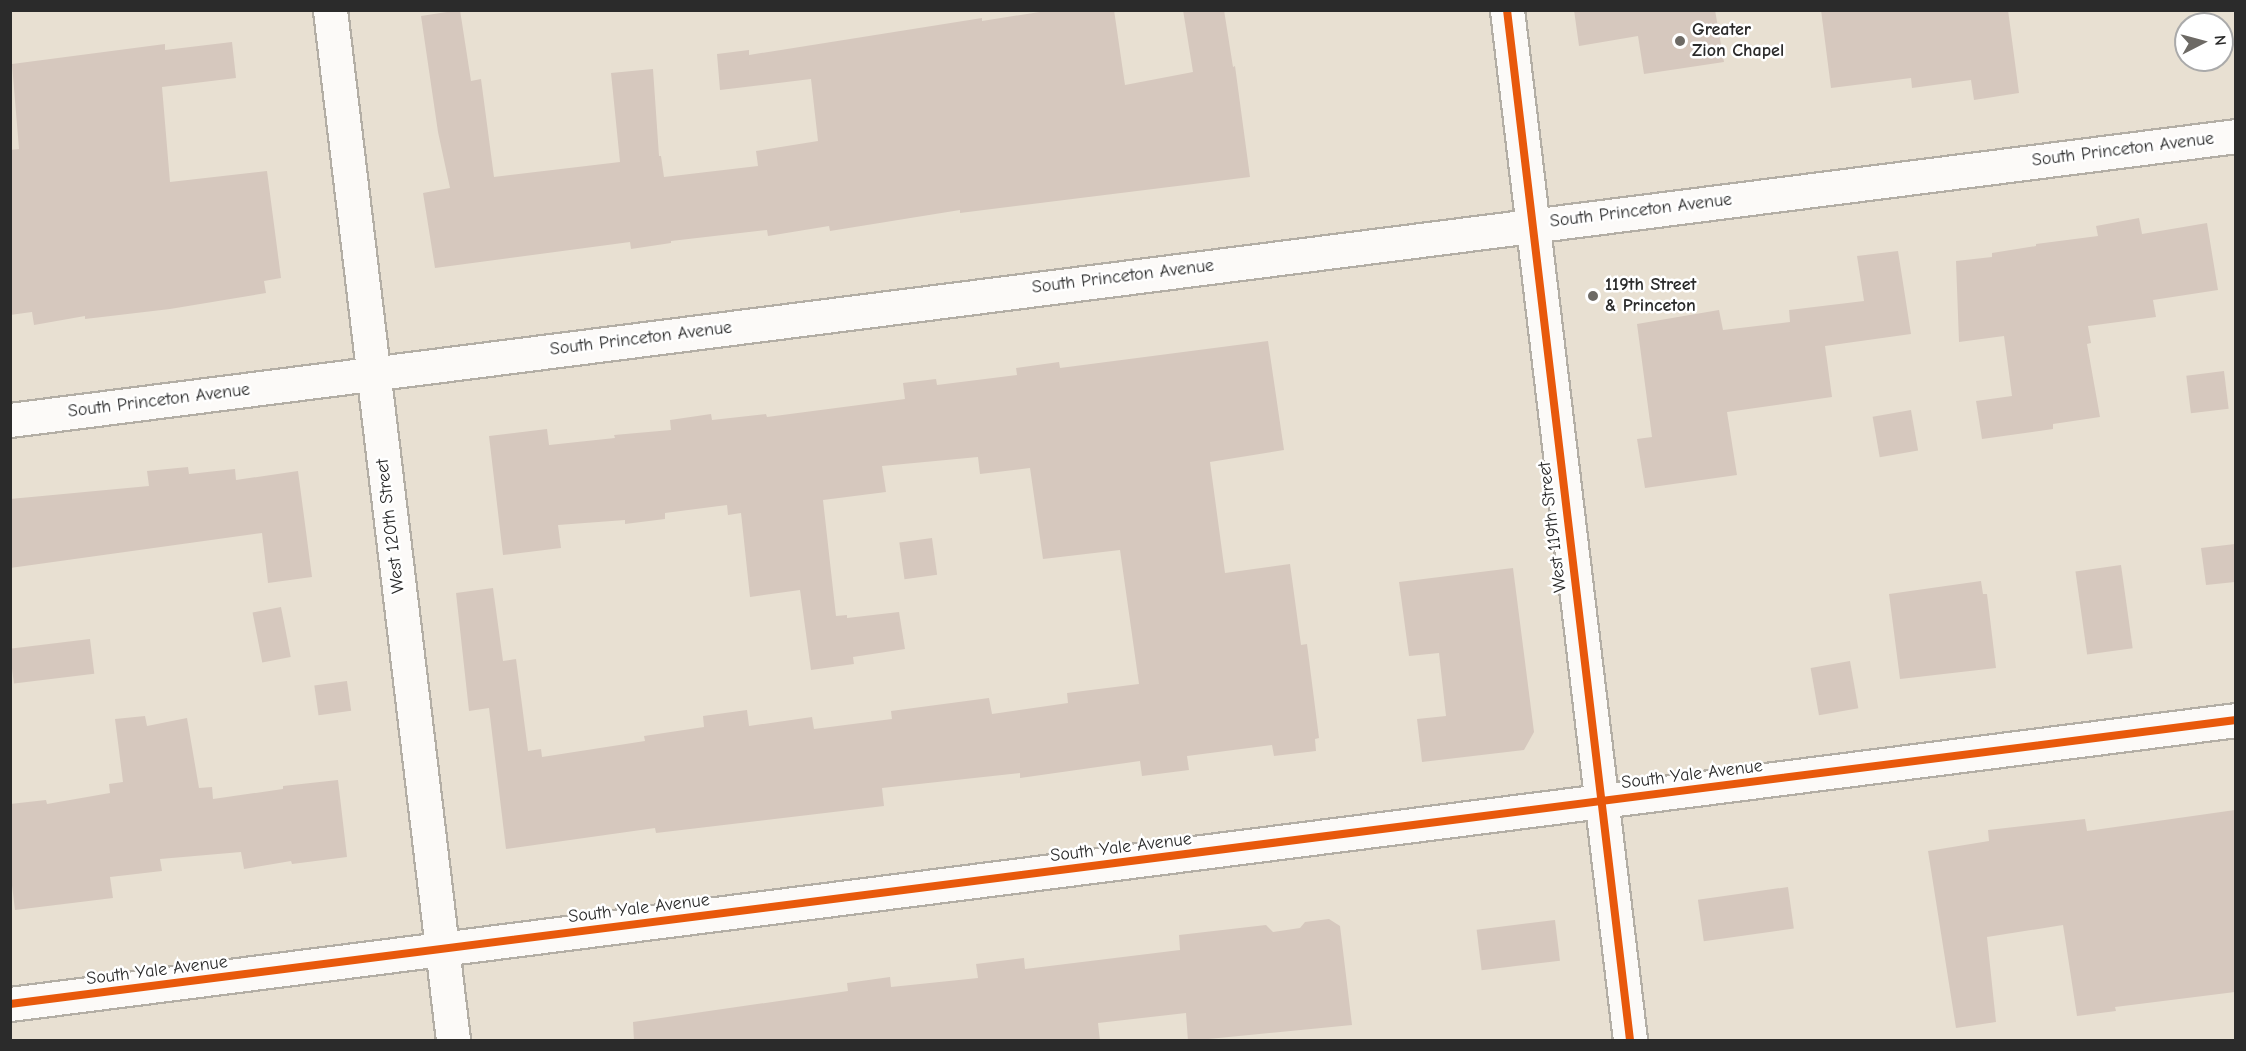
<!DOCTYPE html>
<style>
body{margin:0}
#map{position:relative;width:2246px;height:1051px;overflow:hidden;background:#e8e0d2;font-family:"Comic Neue",sans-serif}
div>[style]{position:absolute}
.building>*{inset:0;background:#d6c8be;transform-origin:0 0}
.roads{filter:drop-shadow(2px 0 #b3aea5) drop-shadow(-2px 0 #b3aea5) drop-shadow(0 2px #b3aea5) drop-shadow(0 -2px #b3aea5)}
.minor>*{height:33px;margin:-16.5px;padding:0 16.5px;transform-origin:16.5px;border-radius:16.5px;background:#fcfaf8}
.cycleway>*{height:8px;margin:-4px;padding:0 4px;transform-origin:4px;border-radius:4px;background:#e8590c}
.dots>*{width:16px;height:16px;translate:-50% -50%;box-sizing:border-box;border:3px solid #fff;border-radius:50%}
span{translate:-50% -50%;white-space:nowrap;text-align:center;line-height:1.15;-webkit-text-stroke:5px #fff;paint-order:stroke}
.poi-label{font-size:18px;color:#2b2b2b;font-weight:700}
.left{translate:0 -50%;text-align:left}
.street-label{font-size:18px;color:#2b2b2b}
.frame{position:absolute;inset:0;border:12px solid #2b2b2b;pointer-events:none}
.north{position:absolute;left:2174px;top:12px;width:60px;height:60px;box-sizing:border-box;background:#fff;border:2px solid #aaa;border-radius:50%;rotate:84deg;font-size:16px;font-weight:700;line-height:24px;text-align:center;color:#2b2b2b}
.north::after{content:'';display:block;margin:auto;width:21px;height:27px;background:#6d6a65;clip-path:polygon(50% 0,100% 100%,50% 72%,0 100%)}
</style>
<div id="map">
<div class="building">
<div style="clip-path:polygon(460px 10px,471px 81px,481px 79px,494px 177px,620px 162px,611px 73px,653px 69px,659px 156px,661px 156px,664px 177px,758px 166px,756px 151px,818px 141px,811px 79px,720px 90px,717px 54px,749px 50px,749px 55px,982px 18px,982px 21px,1052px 10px,1114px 10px,1125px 85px,1193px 72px,1183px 10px,1224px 10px,1233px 67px,1235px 66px,1250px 177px,960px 213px,960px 210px,830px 231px,829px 226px,768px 236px,767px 230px,671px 241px,671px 243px,631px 249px,630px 242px,435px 268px,423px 193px,450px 188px,438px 132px,421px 16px)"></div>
<div style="clip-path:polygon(1574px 10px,1715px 10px,1724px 62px,1644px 74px,1638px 36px,1579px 46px)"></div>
<div style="clip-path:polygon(1821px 10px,2008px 10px,2019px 93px,1974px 100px,1971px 80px,1912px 88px,1911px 78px,1831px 88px)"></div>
<div style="clip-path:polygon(232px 42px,236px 78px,162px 87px,170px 182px,267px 171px,281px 278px,264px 281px,266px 293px,170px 309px,85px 319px,85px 316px,34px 325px,32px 312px,10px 315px,10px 150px,19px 149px,12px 64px,165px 44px,165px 50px)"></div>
<div style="clip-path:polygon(2139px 218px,2142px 234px,2207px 223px,2218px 290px,2153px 300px,2156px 317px,2088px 326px,2091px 343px,2087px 344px,2100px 417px,2053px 424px,2053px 429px,1982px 439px,1976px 401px,2012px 396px,2004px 336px,1959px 342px,1956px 261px,1992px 257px,1992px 253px,2036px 246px,2036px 244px,2098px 236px,2096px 226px)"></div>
<div style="clip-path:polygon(1898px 251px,1911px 334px,1825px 346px,1832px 397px,1727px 412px,1737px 475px,1645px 488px,1637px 439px,1652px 437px,1637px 324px,1719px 310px,1723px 330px,1790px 322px,1789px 310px,1864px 301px,1857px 256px)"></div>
<div style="clip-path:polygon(1268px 341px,1284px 450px,1210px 462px,1225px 573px,1290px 564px,1301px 645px,1307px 644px,1319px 738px,1315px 739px,1316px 751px,1274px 756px,1272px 745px,1187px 756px,1189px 770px,1142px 776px,1140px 761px,1020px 778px,1020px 773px,882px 788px,884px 806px,656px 833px,655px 828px,506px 849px,489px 708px,469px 711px,456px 593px,493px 588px,503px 661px,516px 659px,528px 751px,541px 749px,542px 757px,645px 741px,644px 736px,704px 727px,703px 716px,747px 710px,749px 726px,812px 717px,814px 729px,892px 719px,891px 711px,989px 698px,992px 714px,1068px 703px,1067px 693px,1139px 684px,1120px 550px,1043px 559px,1030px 468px,980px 474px,978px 457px,882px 466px,886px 492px,823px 500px,836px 616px,847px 615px,847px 618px,899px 612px,905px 649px,853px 657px,854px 664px,811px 670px,800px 590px,750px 597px,741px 513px,728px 515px,727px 505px,665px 513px,665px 519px,625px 524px,625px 520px,558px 525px,561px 548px,503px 555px,489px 436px,547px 429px,549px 445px,615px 438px,614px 435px,671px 430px,670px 420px,711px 414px,712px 420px,766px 414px,767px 417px,905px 399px,903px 383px,936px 379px,937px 385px,1017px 375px,1016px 368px,1059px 362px,1060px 368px)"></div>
<div style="left:2224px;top:371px;width:38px;height:38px;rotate:83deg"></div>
<div style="left:1911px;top:410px;width:41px;height:39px;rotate:80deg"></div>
<div style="clip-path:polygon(188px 467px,189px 474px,235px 469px,236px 480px,298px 471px,312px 577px,268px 583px,262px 533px,10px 568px,10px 499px,149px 486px,147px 471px)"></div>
<div style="left:932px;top:538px;width:37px;height:33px;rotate:82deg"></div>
<div style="clip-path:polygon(2235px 544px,2235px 582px,2206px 585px,2201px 548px)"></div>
<div style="left:2121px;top:565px;width:84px;height:46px;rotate:82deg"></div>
<div style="clip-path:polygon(1513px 568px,1534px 732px,1524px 750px,1422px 762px,1417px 719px,1446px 716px,1439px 653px,1409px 656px,1399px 582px)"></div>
<div style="clip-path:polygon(1981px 581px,1983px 594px,1987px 594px,1996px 668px,1900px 679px,1889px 594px)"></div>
<div style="left:281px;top:607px;width:51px;height:29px;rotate:79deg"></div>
<div style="left:90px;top:639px;width:35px;height:81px;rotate:83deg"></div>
<div style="left:1850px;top:661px;width:48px;height:40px;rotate:80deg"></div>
<div style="left:347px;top:681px;width:30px;height:33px;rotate:82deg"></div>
<div style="clip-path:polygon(145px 716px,147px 726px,187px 718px,199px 788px,212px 787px,213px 799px,283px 789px,283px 786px,338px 780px,347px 857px,292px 864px,291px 861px,244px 869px,241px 852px,160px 859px,162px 871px,110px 877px,113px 898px,15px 910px,10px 869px,10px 804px,46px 800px,47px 804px,110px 793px,109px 784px,123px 782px,115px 719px)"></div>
<div style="clip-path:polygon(2235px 810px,2235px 992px,2115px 1007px,2116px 1011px,2077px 1016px,2063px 925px,1987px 937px,1996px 1022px,1956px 1028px,1928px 851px,1989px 841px,1988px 830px,2085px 819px,2087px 831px)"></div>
<div style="left:1788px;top:887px;width:42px;height:91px;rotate:82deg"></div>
<div style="clip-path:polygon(1329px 919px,1340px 926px,1352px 1025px,1188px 1041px,1186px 1013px,1098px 1023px,1100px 1041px,634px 1041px,633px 1022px,848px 991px,847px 983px,890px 977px,891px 987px,978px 978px,976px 964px,1024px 958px,1025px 969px,1180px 950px,1179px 935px,1266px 925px,1273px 932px,1300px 928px,1305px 922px)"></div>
<div style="left:1555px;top:920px;width:41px;height:79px;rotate:83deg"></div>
</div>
<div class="roads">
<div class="minor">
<div style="left:330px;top:10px;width:1037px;rotate:83.19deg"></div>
<div style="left:1507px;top:10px;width:1037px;rotate:83.19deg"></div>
<div style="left:10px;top:420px;width:2244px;rotate:-7.27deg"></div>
<div style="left:10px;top:1004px;width:2244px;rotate:-7.27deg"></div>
</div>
</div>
<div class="cycleway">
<div style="left:1507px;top:10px;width:1037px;rotate:83.19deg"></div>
<div style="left:10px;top:1004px;width:2244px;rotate:-7.27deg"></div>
</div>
<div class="dots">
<div style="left:1680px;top:41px;background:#6d6a65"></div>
<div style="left:1593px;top:296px;background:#6d6a65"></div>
</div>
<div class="poi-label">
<span class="left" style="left:1692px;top:41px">Greater<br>Zion Chapel</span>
<span class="left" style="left:1605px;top:296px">119th Street<br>&amp; Princeton</span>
</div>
<div class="street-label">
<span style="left:2123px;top:150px;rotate:-7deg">South Princeton Avenue</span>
<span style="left:1641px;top:211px;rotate:-7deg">South Princeton Avenue</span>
<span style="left:1123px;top:277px;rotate:-7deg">South Princeton Avenue</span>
<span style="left:641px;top:339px;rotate:-7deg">South Princeton Avenue</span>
<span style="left:159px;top:401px;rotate:-7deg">South Princeton Avenue</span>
<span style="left:391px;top:526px;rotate:-97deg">West 120th Street</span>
<span style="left:1553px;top:527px;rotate:-97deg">West 119th Street</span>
<span style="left:1692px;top:775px;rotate:-7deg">South Yale Avenue</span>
<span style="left:1121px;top:848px;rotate:-7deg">South Yale Avenue</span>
<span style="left:639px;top:909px;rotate:-7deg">South Yale Avenue</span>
<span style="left:157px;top:971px;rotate:-7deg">South Yale Avenue</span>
</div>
<div class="frame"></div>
<div class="north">N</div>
</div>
